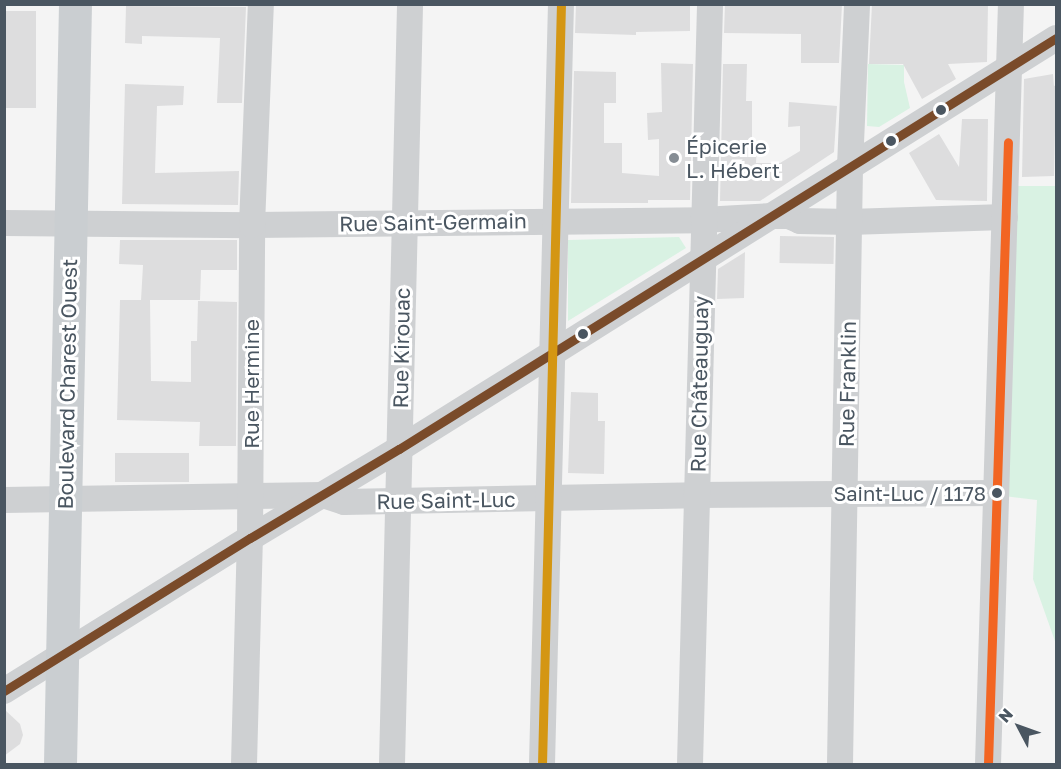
<!DOCTYPE html>
<meta charset="utf-8">
<style>
body{margin:0}
#map{position:relative;width:1061px;height:769px;overflow:hidden;background:#f4f4f4;font-family:"Golos Text",sans-serif}
div>[style]{position:absolute}
.green>*{inset:0;background:#d9f2e3}
.building>*{inset:0;background:#ddddde;transform-origin:0 0}
.minor>*{height:26px;margin:-13px;padding:0 13px;transform-origin:13px;border-radius:13px;background:#ced0d2}
.major>*{height:33px;margin:-16.5px;padding:0 16.5px;transform-origin:16.5px;border-radius:16.5px;background:#caced1}
.bus-1>*{height:9px;margin:-4.5px;padding:0 4.5px;transform-origin:4.5px;border-radius:4.5px;background:#7a4b2a}
.bus-2>*{height:9px;margin:-4.5px;padding:0 4.5px;transform-origin:4.5px;border-radius:4.5px;background:#d49613}
.bus-3>*{height:9px;margin:-4.5px;padding:0 4.5px;transform-origin:4.5px;border-radius:4.5px;background:#f26522}
.dots>*{width:16px;height:16px;translate:-50% -50%;box-sizing:border-box;border:3px solid #fff;border-radius:50%}
span{translate:-50% -50%;white-space:nowrap;text-align:center;line-height:1.15;-webkit-text-stroke:6px #fff;paint-order:stroke}
.bus-label{font-size:20px;color:#4a5661}
.right{translate:-100% -50%;text-align:right}
.poi-label{font-size:21px;color:#4a5661}
.left{translate:0 -50%;text-align:left}
.street-label{font-size:21px;color:#4a5661}
.frame{position:absolute;inset:0;border:6px solid #4a5661;pointer-events:none}
.north{position:absolute;left:989px;top:697px;width:60px;height:60px;-webkit-text-stroke:4px #fff;paint-order:stroke;rotate:311deg;font-size:16px;font-weight:700;line-height:24px;text-align:center;color:#4a5661}
.north::after{content:'';display:block;margin:auto;width:21px;height:27px;background:#4a5661;clip-path:polygon(50% 0,100% 100%,50% 72%,0 100%)}
</style>
<div id="map">
<div class="green">
<div style="clip-path:polygon(868px 64px,904px 65px,904px 82px,910px 108px,879px 127px,867px 126px)"></div>
<div style="clip-path:polygon(1012px 186px,1056px 186px,1056px 644px,1033px 579px,1037px 500px,1004px 496px)"></div>
<div style="clip-path:polygon(679px 237px,686px 248px,568px 321px,568px 240px)"></div>
</div>
<div class="building">
<div style="clip-path:polygon(576px 4px,690px 4px,690px 31px,636px 32px,636px 35px,575px 33px)"></div>
<div style="clip-path:polygon(725px 4px,842px 4px,839px 63px,801px 63px,801px 34px,724px 33px)"></div>
<div style="clip-path:polygon(872px 4px,988px 4px,987px 62px,948px 64px,956px 79px,922px 99px,903px 64px,869px 64px)"></div>
<div style="clip-path:polygon(126px 6px,246px 7px,242px 103px,217px 103px,220px 38px,142px 36px,142px 44px,125px 43px)"></div>
<div style="left:4px;top:11px;width:32px;height:97px"></div>
<div style="clip-path:polygon(661px 63px,693px 64px,690px 200px,648px 200px,648px 203px,571px 203px,574px 71px,616px 72px,616px 103px,604px 103px,604px 143px,622px 143px,622px 173px,659px 176px,659px 139px,648px 140px,647px 113px,662px 112px)"></div>
<div style="clip-path:polygon(723px 64px,747px 64px,746px 101px,752px 101px,752px 142px,757px 142px,756px 163px,780px 163px,800px 151px,800px 126px,788px 127px,789px 102px,837px 106px,834px 152px,760px 201px,720px 201px)"></div>
<div style="clip-path:polygon(1053px 74px,1054px 86px,1056px 85px,1054px 176px,1022px 177px,1024px 79px)"></div>
<div style="clip-path:polygon(125px 84px,184px 86px,183px 105px,157px 106px,155px 173px,239px 171px,238px 205px,122px 204px)"></div>
<div style="clip-path:polygon(962px 119px,988px 119px,987px 201px,936px 200px,909px 153px,939px 134px,959px 167px)"></div>
<div style="left:780px;top:236px;width:54px;height:27px;rotate:1deg"></div>
<div style="clip-path:polygon(120px 240px,237px 240px,237px 270px,201px 270px,200px 300px,150px 300px,151px 381px,191px 382px,191px 341px,197px 341px,198px 301px,237px 302px,236px 446px,199px 446px,200px 422px,117px 420px,120px 300px,141px 300px,143px 265px,119px 264px)"></div>
<div style="clip-path:polygon(745px 252px,744px 298px,717px 299px,718px 269px)"></div>
<div style="clip-path:polygon(571px 392px,598px 393px,598px 421px,605px 421px,604px 474px,568px 473px)"></div>
<div style="left:189px;top:453px;width:29px;height:74px;rotate:90deg"></div>
<div style="clip-path:polygon(4px 709px,20px 724px,23px 735px,20px 744px,4px 756px)"></div>
</div>
<div class="minor">
<div style="left:4px;top:223px;width:248px;rotate:0.5deg"></div>
<div style="left:252px;top:225px;width:451px;rotate:-0.6deg"></div>
<div style="left:703px;top:220px;width:70px;rotate:-3.3deg"></div>
<div style="left:773px;top:216px;width:16px"></div>
<div style="left:789px;top:216px;width:12px;rotate:24deg"></div>
<div style="left:800px;top:221px;width:49px;rotate:1.2deg"></div>
<div style="left:849px;top:222px;width:156px;rotate:-1.8deg"></div>
<div style="left:4px;top:500px;width:319px;rotate:-0.9deg"></div>
<div style="left:323px;top:495px;width:22px;rotate:18deg"></div>
<div style="left:344px;top:502px;width:352px;rotate:-1.1deg"></div>
<div style="left:696px;top:495px;width:300px;rotate:-0.4deg"></div>
<div style="left:4px;top:691px;width:290px;rotate:-31.9deg"></div>
<div style="left:250px;top:538px;width:174px;rotate:-30.9deg"></div>
<div style="left:399px;top:449px;width:775px;rotate:-32.03deg"></div>
<div style="left:244px;top:764px;width:226px;rotate:-88.5deg"></div>
<div style="left:250px;top:538px;width:313px;rotate:-89.6deg"></div>
<div style="left:252px;top:225px;width:221px;rotate:-87.7deg"></div>
<div style="left:392px;top:764px;width:760px;rotate:-88.64deg"></div>
<div style="left:542px;top:764px;width:760px;rotate:-88.57deg"></div>
<div style="left:690px;top:764px;width:760px;rotate:-88.49deg"></div>
<div style="left:840px;top:764px;width:598px;rotate:-89.04deg"></div>
<div style="left:850px;top:166px;width:162px;rotate:-87.5deg"></div>
<div style="left:988px;top:764px;width:760px;rotate:-88.27deg"></div>
</div>
<div class="major">
<div style="left:60px;top:764px;width:760px;rotate:-88.87deg"></div>
</div>
<div class="bus-1">
<div style="left:4px;top:691px;width:290px;rotate:-31.9deg"></div>
<div style="left:250px;top:538px;width:174px;rotate:-30.9deg"></div>
<div style="left:399px;top:449px;width:775px;rotate:-32.03deg"></div>
</div>
<div class="bus-2">
<div style="left:542px;top:764px;width:760px;rotate:-88.57deg"></div>
</div>
<div class="bus-3">
<div style="left:988px;top:764px;width:622px;rotate:-88.16deg"></div>
</div>
<div class="dots">
<div style="left:941px;top:110px;background:#4a5661"></div>
<div style="left:891px;top:141px;background:#4a5661"></div>
<div style="left:674px;top:158px;background:#868d94"></div>
<div style="left:583px;top:334px;background:#4a5661"></div>
<div style="left:997px;top:493px;background:#4a5661"></div>
</div>
<div class="bus-label">
<span class="right" style="left:986px;top:493px">Saint-Luc / 1178</span>
</div>
<div class="poi-label">
<span class="left" style="left:686px;top:158px">Épicerie<br>L. Hébert</span>
</div>
<div class="street-label">
<span style="left:433px;top:222px;rotate:-1deg">Rue Saint-Germain</span>
<span style="left:401px;top:348px;rotate:-89deg">Rue Kirouac</span>
<span style="left:67px;top:384px;rotate:-89deg">Boulevard Charest Ouest</span>
<span style="left:251px;top:384px;rotate:-90deg">Rue Hermine</span>
<span style="left:699px;top:384px;rotate:-89deg">Rue Châteauguay</span>
<span style="left:847px;top:384px;rotate:-89deg">Rue Franklin</span>
<span style="left:446px;top:500px;rotate:-1deg">Rue Saint-Luc</span>
</div>
<div class="frame"></div>
<div class="north">N</div>
</div>
